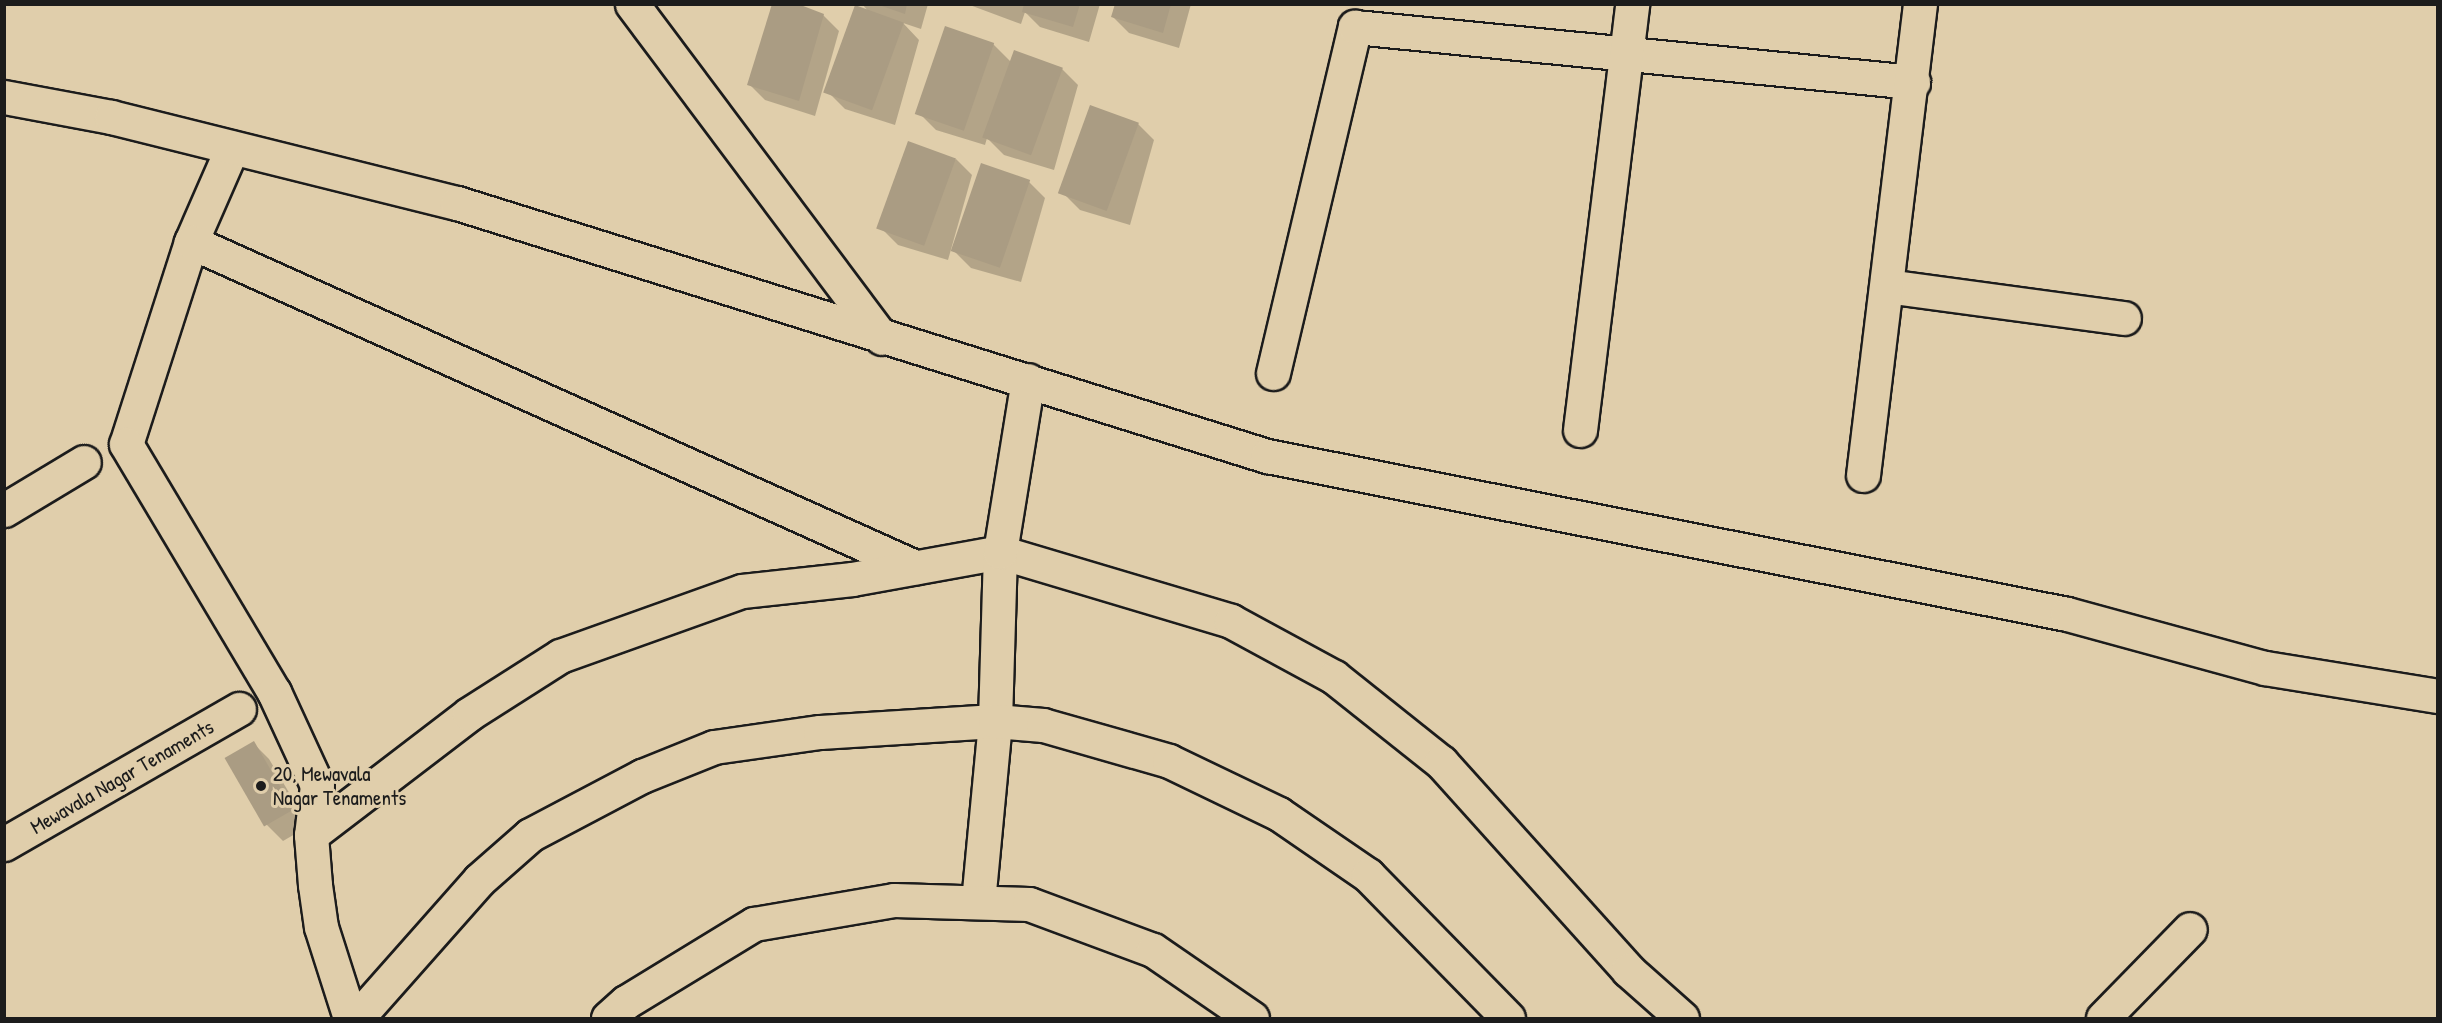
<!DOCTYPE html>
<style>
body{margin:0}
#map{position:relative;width:2442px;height:1023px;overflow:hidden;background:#e0ceab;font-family:"Patrick Hand",sans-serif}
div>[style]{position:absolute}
.shadow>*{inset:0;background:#0003}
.building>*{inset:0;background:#aa9c83;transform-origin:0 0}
.roads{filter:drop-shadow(2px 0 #1c1c1c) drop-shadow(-2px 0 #1c1c1c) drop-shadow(0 2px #1c1c1c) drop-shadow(0 -2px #1c1c1c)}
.street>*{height:33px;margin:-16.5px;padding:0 16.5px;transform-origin:16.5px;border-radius:16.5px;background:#e0ceab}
.secondary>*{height:33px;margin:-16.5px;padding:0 16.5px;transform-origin:16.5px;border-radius:16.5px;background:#e0ceab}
.dots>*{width:16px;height:16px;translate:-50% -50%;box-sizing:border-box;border:3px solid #e0ceab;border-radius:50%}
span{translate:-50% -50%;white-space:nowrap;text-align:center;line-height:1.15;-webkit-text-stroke:6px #e0ceab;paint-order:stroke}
.poi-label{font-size:21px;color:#1c1c1c}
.left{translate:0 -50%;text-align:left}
.street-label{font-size:21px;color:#1c1c1c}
.frame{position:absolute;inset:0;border:6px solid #1c1c1c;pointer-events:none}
</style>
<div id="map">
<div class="shadow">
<div style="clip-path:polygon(862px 4px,928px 4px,921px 29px,903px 23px,919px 40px,895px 125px,845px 109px,829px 93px,869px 12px)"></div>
<div style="clip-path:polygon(967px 4px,1100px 4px,1089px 42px,1040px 27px,1025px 12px,1021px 24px)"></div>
<div style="clip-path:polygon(1117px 4px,1191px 4px,1179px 48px,1129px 33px,1113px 17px)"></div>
<div style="clip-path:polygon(823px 15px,839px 31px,815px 116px,765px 100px,749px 84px)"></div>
<div style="clip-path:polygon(993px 44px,1012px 63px,1062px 69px,1078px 85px,1054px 170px,1004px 155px,987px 138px,985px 145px,936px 130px,920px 114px)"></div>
<div style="clip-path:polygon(1138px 124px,1154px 140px,1130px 225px,1080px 210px,1064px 194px)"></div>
<div style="clip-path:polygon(956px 159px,972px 175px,948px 260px,898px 245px,882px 229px)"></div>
<div style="clip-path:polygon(1029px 182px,1045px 198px,1021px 282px,971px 268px,955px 252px)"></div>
<div style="clip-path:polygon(253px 743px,269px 759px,309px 826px,283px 841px,267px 825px)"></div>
</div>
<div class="building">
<div style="clip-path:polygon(772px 4px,798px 4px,824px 14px,799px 101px,747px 85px)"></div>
<div style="clip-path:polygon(876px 4px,907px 4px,905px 14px)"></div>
<div style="clip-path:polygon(1024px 4px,1080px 4px,1073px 27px,1022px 12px)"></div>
<div style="clip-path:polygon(1115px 4px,1171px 4px,1163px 33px,1111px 17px)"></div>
<div style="left:855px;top:5px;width:52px;height:93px;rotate:20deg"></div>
<div style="left:945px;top:26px;width:52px;height:93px;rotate:19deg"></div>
<div style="left:1014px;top:50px;width:52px;height:93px;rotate:20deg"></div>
<div style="left:1090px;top:105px;width:52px;height:94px;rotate:20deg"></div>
<div style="left:908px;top:141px;width:51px;height:93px;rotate:20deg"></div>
<div style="left:981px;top:163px;width:52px;height:93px;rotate:19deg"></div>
<div style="left:254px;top:741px;width:79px;height:34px;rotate:60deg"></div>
</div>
<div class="roads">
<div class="street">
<div style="left:632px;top:4px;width:417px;rotate:53.2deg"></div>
<div style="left:232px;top:148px;width:103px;rotate:113.6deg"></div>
<div style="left:191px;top:242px;width:212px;rotate:107.8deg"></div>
<div style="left:126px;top:444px;width:289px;rotate:59.2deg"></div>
<div style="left:274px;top:692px;width:102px;rotate:65.2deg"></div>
<div style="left:317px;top:785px;width:50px;rotate:96.8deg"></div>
<div style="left:311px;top:835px;width:50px;rotate:85.4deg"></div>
<div style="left:315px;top:885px;width:42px;rotate:81.9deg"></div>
<div style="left:321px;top:927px;width:96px;rotate:72.3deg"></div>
<div style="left:191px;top:242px;width:794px;rotate:24.18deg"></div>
<div style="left:1887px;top:286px;width:239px;rotate:7.7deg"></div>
<div style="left:1273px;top:373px;width:356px;rotate:-76.7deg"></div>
<div style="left:1355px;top:27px;width:561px;rotate:5.63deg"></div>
<div style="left:1580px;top:430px;width:429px;rotate:-83deg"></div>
<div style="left:1863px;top:475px;width:474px;rotate:-83.1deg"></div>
<div style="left:4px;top:510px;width:93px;rotate:-31deg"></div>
<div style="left:311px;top:835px;width:199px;rotate:-37.4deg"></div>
<div style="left:469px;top:714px;width:108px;rotate:-32.5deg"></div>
<div style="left:560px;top:656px;width:193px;rotate:-19.7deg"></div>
<div style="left:742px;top:591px;width:111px;rotate:-6.2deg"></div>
<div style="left:852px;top:579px;width:150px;rotate:-10.3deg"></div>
<div style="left:1000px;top:552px;width:241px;rotate:16.6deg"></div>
<div style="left:1231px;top:621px;width:117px;rotate:28.5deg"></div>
<div style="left:1334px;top:677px;width:137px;rotate:38.5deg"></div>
<div style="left:1441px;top:762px;width:280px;rotate:48deg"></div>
<div style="left:1628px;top:970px;width:72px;rotate:41.6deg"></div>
<div style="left:4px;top:844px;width:271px;rotate:-29.9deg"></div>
<div style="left:978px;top:902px;width:182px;rotate:-84.6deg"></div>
<div style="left:995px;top:721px;width:169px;rotate:-88.3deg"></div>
<div style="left:1000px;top:552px;width:174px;rotate:-80.8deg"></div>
<div style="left:357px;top:1018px;width:184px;rotate:-48.5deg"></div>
<div style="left:479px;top:880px;width:68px;rotate:-41.4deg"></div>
<div style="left:530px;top:835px;width:127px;rotate:-27.8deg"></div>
<div style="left:642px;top:776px;width:78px;rotate:-21.9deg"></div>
<div style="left:714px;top:747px;width:107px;rotate:-8.1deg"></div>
<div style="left:820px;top:732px;width:175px;rotate:-3.6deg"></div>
<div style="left:995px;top:721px;width:48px;rotate:4.8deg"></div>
<div style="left:1043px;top:725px;width:131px;rotate:15.9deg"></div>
<div style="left:1169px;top:761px;width:122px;rotate:25.7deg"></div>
<div style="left:1279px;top:814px;width:108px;rotate:34.4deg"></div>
<div style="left:1368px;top:875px;width:200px;rotate:45.6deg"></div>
<div style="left:2103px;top:1018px;width:124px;rotate:-45.7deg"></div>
</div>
<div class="secondary">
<div style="left:4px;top:97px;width:109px;rotate:10.6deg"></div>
<div style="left:111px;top:117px;width:357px;rotate:14deg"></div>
<div style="left:457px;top:203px;width:849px;rotate:17.35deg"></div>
<div style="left:1267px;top:456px;width:815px;rotate:11.17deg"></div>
<div style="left:2067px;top:614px;width:205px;rotate:15.3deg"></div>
<div style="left:2265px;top:668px;width:175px;rotate:9.2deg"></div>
<div style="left:608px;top:1018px;width:24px;rotate:-42deg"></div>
<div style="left:626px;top:1002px;width:150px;rotate:-31.4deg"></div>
<div style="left:754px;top:924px;width:142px;rotate:-9.7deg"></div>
<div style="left:894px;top:900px;width:135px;rotate:1.7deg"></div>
<div style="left:1029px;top:904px;width:132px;rotate:20.4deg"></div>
<div style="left:1153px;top:950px;width:120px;rotate:34.5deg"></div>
</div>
</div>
<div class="dots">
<div style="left:261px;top:786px;background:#1c1c1c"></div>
</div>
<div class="poi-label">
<span class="left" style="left:273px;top:786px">20, Mewavala<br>Nagar Tenaments</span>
</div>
<div class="street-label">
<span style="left:122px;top:777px;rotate:-30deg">Mewavala Nagar Tenaments</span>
</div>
<div class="frame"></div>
</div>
